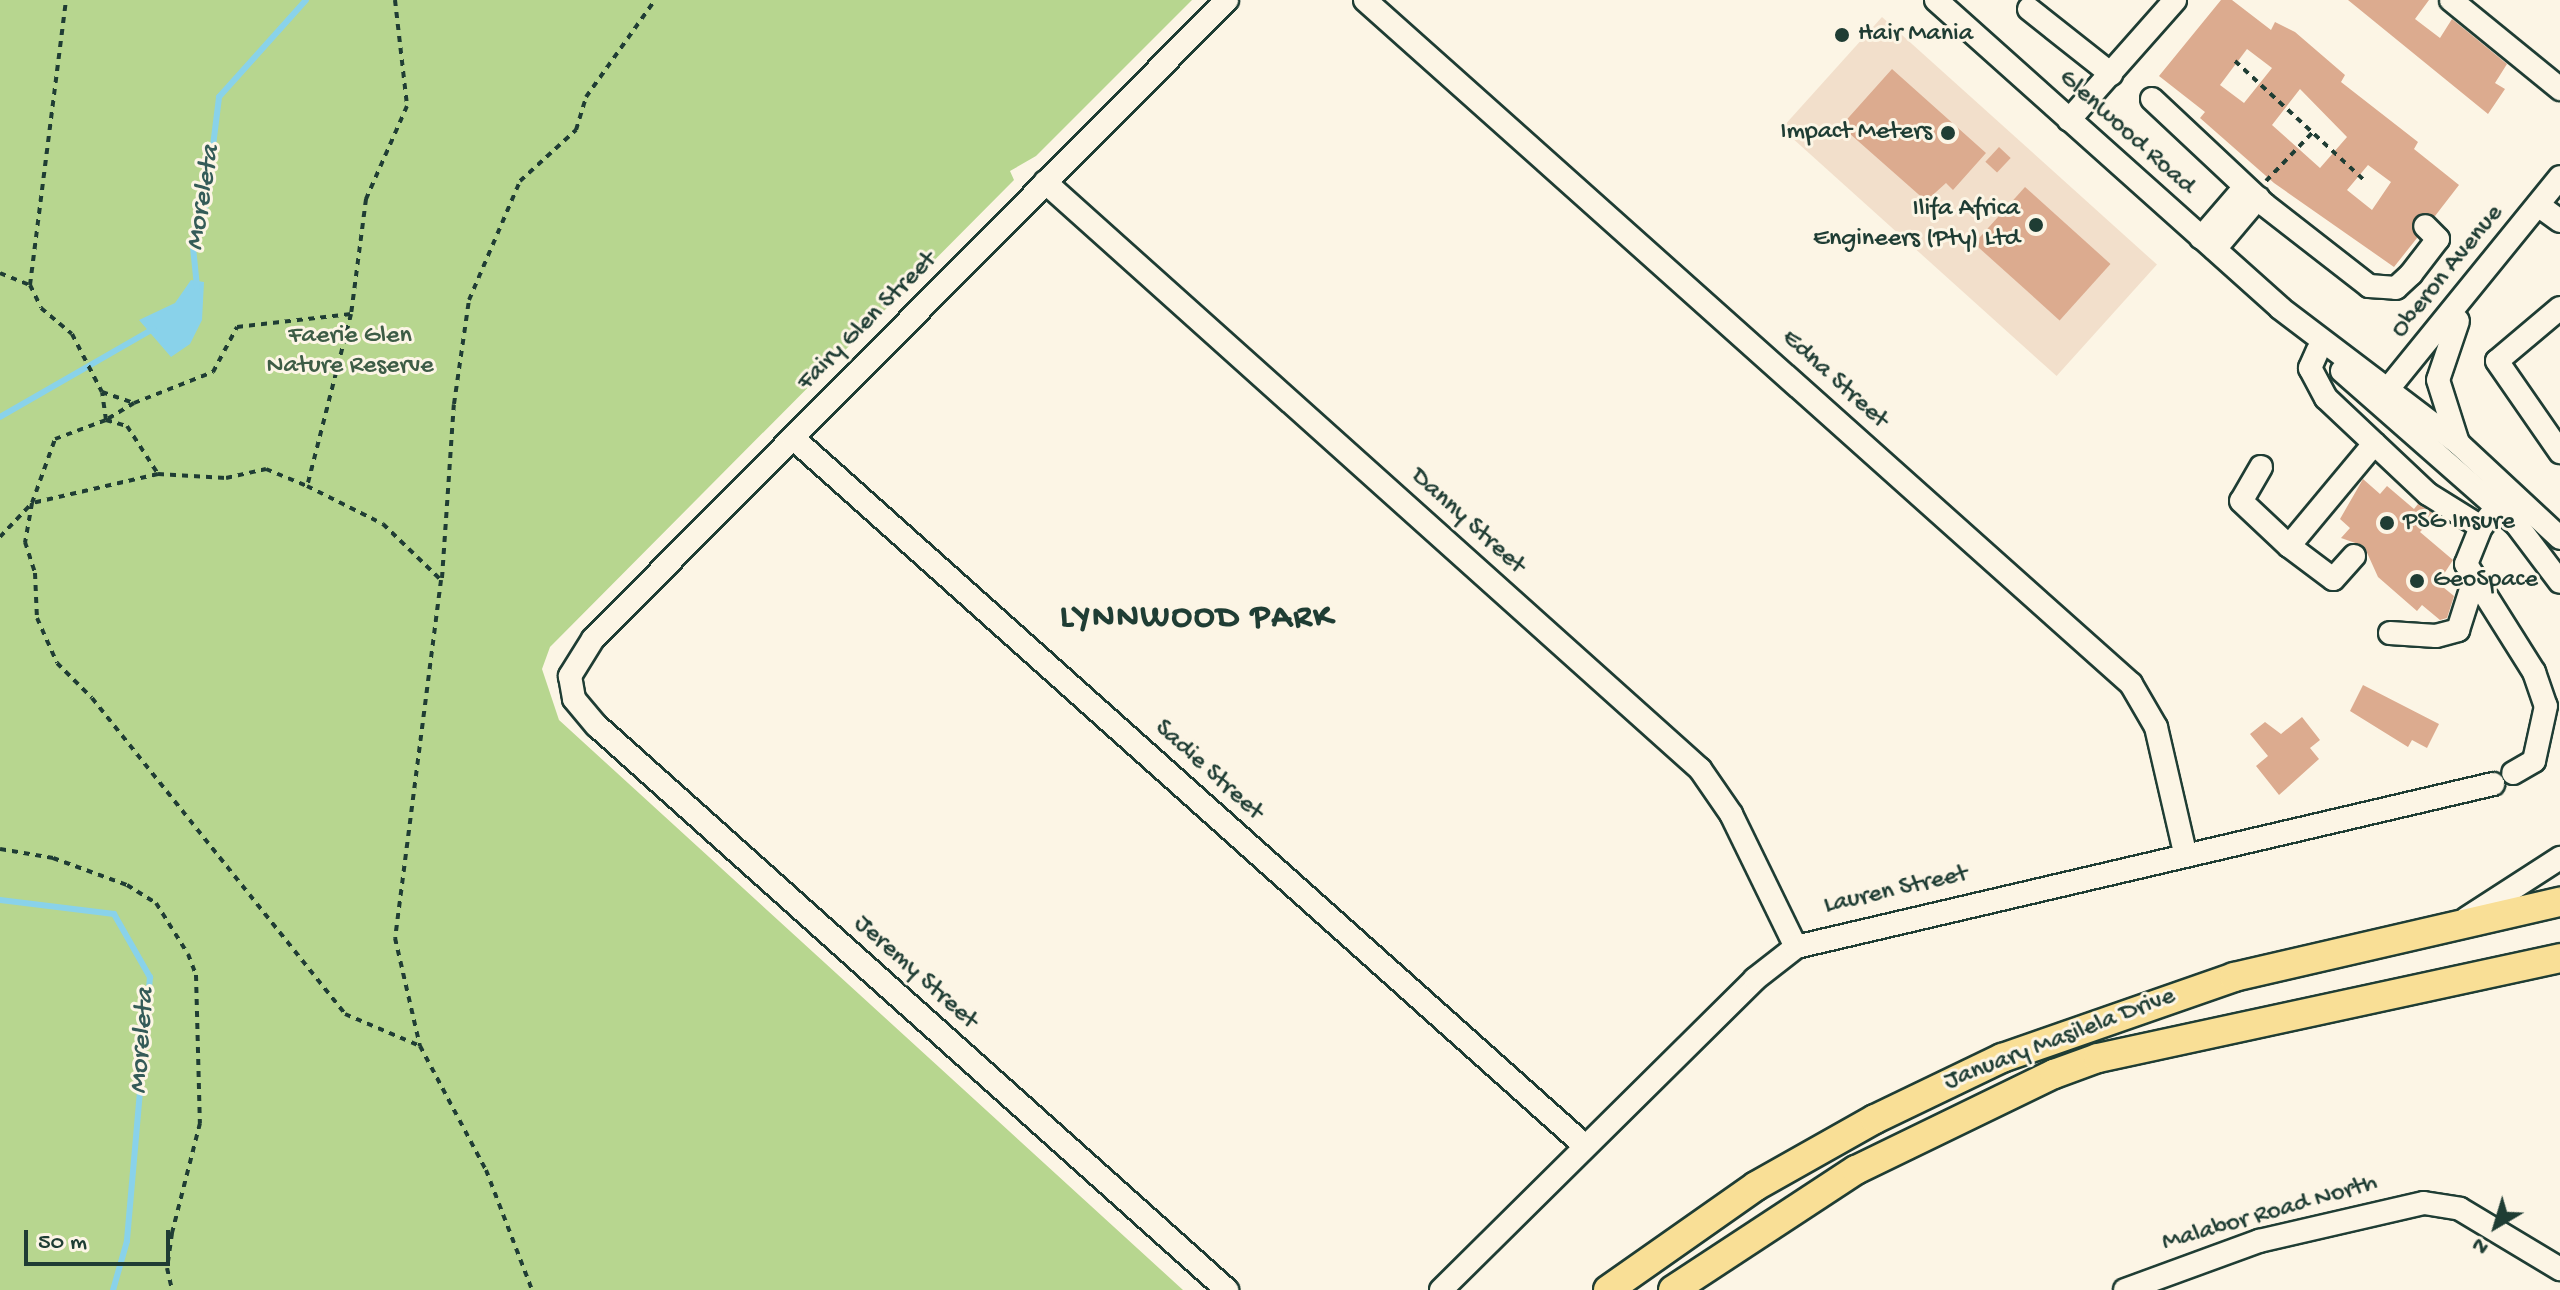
<!DOCTYPE html>
<style>
body{margin:0}
#map{position:relative;width:2560px;height:1290px;overflow:hidden;background:#fcf5e5;font-family:"Gochi Hand",sans-serif}
div>[style]{position:absolute}
.built>*{inset:0;background:#f2dfcb;transform-origin:0 0}
.green>*{inset:0;background:#b7d68f}
.water>*{inset:0;background:#89d2ea}
.stream>*{height:6px;margin:-3px;padding:0 3px;transform-origin:3px;border-radius:3px;background:#89d2ea}
.building>*{inset:0;background:#dcab8f;transform-origin:0 0}
.path>*{height:4px;margin-top:-2px;transform-origin:0;background:repeating-linear-gradient(90deg,#1f3d34 0 6px,transparent 0 12px)}
.roads{filter:drop-shadow(2px 0 #1f3d34) drop-shadow(-2px 0 #1f3d34) drop-shadow(0 2px #1f3d34) drop-shadow(0 -2px #1f3d34)}
.minor>*{height:22px;margin:-11px;padding:0 11px;transform-origin:11px;border-radius:11px;background:#fcf5e5}
.major>*{height:28px;margin:-14px;padding:0 14px;transform-origin:14px;border-radius:14px;background:#f9df96}
.dots>*{width:22px;height:22px;translate:-50% -50%;box-sizing:border-box;border:4px solid #fcf5e5;border-radius:50%}
span{translate:-50% -50%;white-space:nowrap;text-align:center;line-height:1.15;-webkit-text-stroke:6px #fcf5e5;paint-order:stroke}
.poi-label{font-size:26px;color:#1f3d34}
.left{translate:0 -50%;text-align:left}
.right{translate:-100% -50%;text-align:right}
.street-label{font-size:26px;color:#1f3d34}
.park-label{font-size:26px;color:#3d5c46}
.water-label{font-size:28px;color:#345b58;font-style:italic}
.district-label{font-size:34px;color:#1f3d34;font-weight:700;letter-spacing:2px}
.north{position:absolute;left:2456px;top:1186px;width:80px;height:80px;-webkit-text-stroke:6px #fcf5e5;paint-order:stroke;rotate:218deg;font-size:22px;font-weight:700;line-height:32px;text-align:center;color:#1f3d34}
.north::after{content:'';display:block;margin:auto;width:28px;height:36px;background:#1f3d34;clip-path:polygon(50% 0,100% 100%,50% 72%,0 100%)}
.scale{position:absolute;left:24px;top:1230px;width:146px;height:36px;box-sizing:border-box;border:4px solid #1f3d34;border-top:0;padding-left:10px;font-size:24px;line-height:28px;white-space:nowrap;color:#1f3d34;-webkit-text-stroke:6px #fcf5e5;paint-order:stroke}
</style>
<div id="map">
<div class="built">
<div style="left:1882px;top:17px;width:370px;height:150px;rotate:42deg"></div>
</div>
<div class="green">
<div style="clip-path:polygon(0 0,1192px 0,1036px 156px,1010px 171px,1014px 180px,550px 647px,542px 669px,559px 720px,1183px 1290px,0 1290px)"></div>
</div>
<div class="water">
<div style="clip-path:polygon(191px 280px,204px 282px,202px 320px,190px 344px,171px 357px,139px 320px,175px 303px)"></div>
</div>
<div class="stream">
<div style="left:197px;top:287px;width:40px;rotate:-95.7deg"></div>
<div style="left:193px;top:247px;width:39px;rotate:-72deg"></div>
<div style="left:205px;top:210px;width:114px;rotate:-82.9deg"></div>
<div style="left:219px;top:97px;width:130px;rotate:-48.1deg"></div>
<div style="left:0;top:417px;width:177px;rotate:-29.9deg"></div>
<div style="left:0;top:900px;width:115px;rotate:7deg"></div>
<div style="left:114px;top:914px;width:73px;rotate:60.3deg"></div>
<div style="left:150px;top:977px;width:265px;rotate:95deg"></div>
<div style="left:127px;top:1241px;width:51px;rotate:105.9deg"></div>
</div>
<div class="building">
<div style="clip-path:polygon(evenodd,2221px 0,2232px 0,2271px 30px,2275px 22px,2295px 32px,2345px 75px,2341px 82px,2418px 142px,2414px 149px,2459px 185px,2435px 216px,2415px 217px,2417px 238px,2394px 267px,2274px 183px,2200px 118px,2205px 112px,2159px 76px,2221px 0,2247px 49px,2272px 68px,2244px 103px,2220px 85px,2247px 49px,2221px 0,2300px 89px,2347px 137px,2320px 168px,2272px 125px,2300px 89px,2221px 0,2368px 165px,2391px 182px,2372px 210px,2347px 190px,2368px 165px)"></div>
<div style="clip-path:polygon(2348px 0,2429px 0,2415px 19px,2440px 38px,2452px 19px,2507px 64px,2495px 83px,2505px 89px,2488px 114px)"></div>
<div style="clip-path:polygon(1892px 69px,1986px 153px,1953px 190px,1946px 183px,1926px 201px,1841px 126px)"></div>
<div style="left:1999px;top:147px;width:16px;height:20px;rotate:43deg"></div>
<div style="left:2025px;top:187px;width:115px;height:76px;rotate:42deg"></div>
<div style="clip-path:polygon(2363px 479px,2380px 494px,2387px 486px,2414px 509px,2418px 504px,2436px 515px,2420px 532px,2453px 560px,2438px 583px,2454px 596px,2447px 618px,2440px 620px,2422px 605px,2417px 611px,2378px 577px,2364px 546px,2341px 538px,2350px 528px,2340px 519px)"></div>
<div style="clip-path:polygon(2363px 685px,2439px 724px,2427px 748px,2412px 740px,2408px 747px,2350px 711px)"></div>
<div style="clip-path:polygon(2302px 717px,2320px 740px,2310px 748px,2319px 759px,2279px 795px,2256px 766px,2268px 756px,2250px 734px,2265px 722px,2281px 734px)"></div>
</div>
<div class="path">
<div style="left:395px;top:0;width:107px;rotate:83.5deg"></div>
<div style="left:407px;top:106px;width:102px;rotate:113.8deg"></div>
<div style="left:366px;top:199px;width:116px;rotate:97.4deg"></div>
<div style="left:351px;top:314px;width:178px;rotate:104.3deg"></div>
<div style="left:307px;top:486px;width:85px;rotate:26.6deg"></div>
<div style="left:383px;top:524px;width:81px;rotate:44deg"></div>
<div style="left:441px;top:580px;width:361px;rotate:97.3deg"></div>
<div style="left:395px;top:938px;width:111px;rotate:77deg"></div>
<div style="left:2235px;top:61px;width:176px;rotate:42.7deg"></div>
<div style="left:2266px;top:181px;width:69px;rotate:-46.2deg"></div>
<div style="left:0;top:273px;width:32px;rotate:22deg"></div>
<div style="left:30px;top:285px;width:287px;rotate:-82.8deg"></div>
<div style="left:30px;top:285px;width:25px;rotate:64deg"></div>
<div style="left:41px;top:308px;width:40px;rotate:40deg"></div>
<div style="left:72px;top:334px;width:65px;rotate:62.7deg"></div>
<div style="left:134px;top:403px;width:33px;rotate:149deg"></div>
<div style="left:106px;top:420px;width:22px;rotate:16deg"></div>
<div style="left:127px;top:426px;width:57px;rotate:57.1deg"></div>
<div style="left:158px;top:474px;width:68px;rotate:3.4deg"></div>
<div style="left:226px;top:478px;width:41px;rotate:-12.7deg"></div>
<div style="left:266px;top:469px;width:44px;rotate:22.5deg"></div>
<div style="left:158px;top:474px;width:129px;rotate:167deg"></div>
<div style="left:32px;top:503px;width:40px;rotate:100deg"></div>
<div style="left:25px;top:542px;width:33px;rotate:72deg"></div>
<div style="left:35px;top:573px;width:45px;rotate:87.5deg"></div>
<div style="left:37px;top:618px;width:49px;rotate:66deg"></div>
<div style="left:57px;top:663px;width:49px;rotate:45deg"></div>
<div style="left:92px;top:698px;width:405px;rotate:51.3deg"></div>
<div style="left:345px;top:1014px;width:82px;rotate:23.1deg"></div>
<div style="left:420px;top:1046px;width:140px;rotate:62deg"></div>
<div style="left:486px;top:1170px;width:129px;rotate:69deg"></div>
<div style="left:0;top:537px;width:47px;rotate:-46.7deg"></div>
<div style="left:32px;top:503px;width:68px;rotate:-70.2deg"></div>
<div style="left:55px;top:439px;width:54px;rotate:-20.4deg"></div>
<div style="left:106px;top:420px;width:28px;rotate:-98deg"></div>
<div style="left:102px;top:392px;width:34px;rotate:19deg"></div>
<div style="left:134px;top:403px;width:85px;rotate:-21.4deg"></div>
<div style="left:213px;top:372px;width:51px;rotate:-61.9deg"></div>
<div style="left:237px;top:327px;width:115px;rotate:-6.5deg"></div>
<div style="left:442px;top:578px;width:174px;rotate:-86.1deg"></div>
<div style="left:454px;top:404px;width:105px;rotate:-81.8deg"></div>
<div style="left:469px;top:300px;width:129px;rotate:-66.8deg"></div>
<div style="left:520px;top:181px;width:76px;rotate:-42.3deg"></div>
<div style="left:576px;top:130px;width:34px;rotate:-73deg"></div>
<div style="left:586px;top:97px;width:119px;rotate:-54.6deg"></div>
<div style="left:0;top:849px;width:54px;rotate:9.6deg"></div>
<div style="left:53px;top:858px;width:79px;rotate:20deg"></div>
<div style="left:127px;top:885px;width:34px;rotate:32deg"></div>
<div style="left:156px;top:903px;width:60px;rotate:57.9deg"></div>
<div style="left:188px;top:954px;width:22px;rotate:69deg"></div>
<div style="left:196px;top:975px;width:148px;rotate:88.5deg"></div>
<div style="left:200px;top:1123px;width:114px;rotate:104.3deg"></div>
<div style="left:172px;top:1233px;width:35px;rotate:98deg"></div>
<div style="left:167px;top:1268px;width:23px;rotate:77deg"></div>
</div>
<div class="roads">
<div class="minor">
<div style="left:1227px;top:0;width:900px;rotate:134.77deg"></div>
<div style="left:593px;top:639px;width:44px;rotate:121.9deg"></div>
<div style="left:570px;top:676px;width:23px;rotate:80deg"></div>
<div style="left:574px;top:699px;width:35px;rotate:50deg"></div>
<div style="left:597px;top:726px;width:846px;rotate:41.84deg"></div>
<div style="left:1365px;top:0;width:1027px;rotate:41.76deg"></div>
<div style="left:2131px;top:684px;width:50px;rotate:59.8deg"></div>
<div style="left:2156px;top:727px;width:129px;rotate:77deg"></div>
<div style="left:1936px;top:0;width:462px;rotate:41.8deg"></div>
<div style="left:2280px;top:308px;width:225px;rotate:37.2deg"></div>
<div style="left:2459px;top:444px;width:138px;rotate:42.9deg"></div>
<div style="left:2451px;top:0;width:141px;rotate:39.2deg"></div>
<div style="left:2029px;top:9px;width:105px;rotate:38.4deg"></div>
<div style="left:2152px;top:99px;width:155px;rotate:43.2deg"></div>
<div style="left:2265px;top:205px;width:132px;rotate:37.9deg"></div>
<div style="left:2369px;top:286px;width:27px;rotate:4deg"></div>
<div style="left:2396px;top:288px;width:21px;rotate:-43deg"></div>
<div style="left:2411px;top:274px;width:44px;rotate:-52.4deg"></div>
<div style="left:2438px;top:239px;width:18px;rotate:-135deg"></div>
<div style="left:2069px;top:120px;width:160px;rotate:-48.5deg"></div>
<div style="left:1045px;top:182px;width:880px;rotate:41.87deg"></div>
<div style="left:1700px;top:769px;width:55px;rotate:55.4deg"></div>
<div style="left:1731px;top:814px;width:148px;rotate:64deg"></div>
<div style="left:2538px;top:205px;width:27px;rotate:36deg"></div>
<div style="left:2201px;top:238px;width:67px;rotate:-49.2deg"></div>
<div style="left:2215px;top:249px;width:67px;rotate:-49.9deg"></div>
<div style="left:2560px;top:308px;width:82px;rotate:139.9deg"></div>
<div style="left:2497px;top:361px;width:111px;rotate:55.3deg"></div>
<div style="left:2458px;top:321px;width:62px;rotate:108.7deg"></div>
<div style="left:2438px;top:380px;width:66px;rotate:72.4deg"></div>
<div style="left:2318px;top:350px;width:20px;rotate:114deg"></div>
<div style="left:2310px;top:368px;width:34px;rotate:62deg"></div>
<div style="left:2326px;top:398px;width:140px;rotate:43.3deg"></div>
<div style="left:2428px;top:494px;width:62px;rotate:31.9deg"></div>
<div style="left:2481px;top:527px;width:40px;rotate:-51deg"></div>
<div style="left:2342px;top:371px;width:233px;rotate:41.3deg"></div>
<div style="left:2517px;top:525px;width:71px;rotate:53deg"></div>
<div style="left:2379px;top:400px;width:287px;rotate:-50.9deg"></div>
<div style="left:793px;top:438px;width:1062px;rotate:41.79deg"></div>
<div style="left:2261px;top:467px;width:39px;rotate:120deg"></div>
<div style="left:2241px;top:501px;width:66px;rotate:43.2deg"></div>
<div style="left:2481px;top:527px;width:40px;rotate:112deg"></div>
<div style="left:2466px;top:564px;width:128px;rotate:57.8deg"></div>
<div style="left:2534px;top:672px;width:36px;rotate:71deg"></div>
<div style="left:2546px;top:706px;width:56px;rotate:102.3deg"></div>
<div style="left:2534px;top:761px;width:24px;rotate:150deg"></div>
<div style="left:2354px;top:556px;width:31px;rotate:132deg"></div>
<div style="left:2333px;top:579px;width:55px;rotate:-143.1deg"></div>
<div style="left:2289px;top:546px;width:133px;rotate:-50.2deg"></div>
<div style="left:2390px;top:633px;width:46px;rotate:3.7deg"></div>
<div style="left:2436px;top:636px;width:23px;rotate:-15deg"></div>
<div style="left:2458px;top:630px;width:52px;rotate:-72.3deg"></div>
<div style="left:2467px;top:918px;width:111px;rotate:-32.8deg"></div>
<div style="left:1441px;top:1290px;width:442px;rotate:-44.7deg"></div>
<div style="left:1755px;top:979px;width:52px;rotate:-38deg"></div>
<div style="left:1796px;top:947px;width:716px;rotate:-13.16deg"></div>
<div style="left:2125px;top:1290px;width:143px;rotate:-20.1deg"></div>
<div style="left:2259px;top:1241px;width:169px;rotate:-13deg"></div>
<div style="left:2424px;top:1203px;width:36px;rotate:9deg"></div>
<div style="left:2460px;top:1209px;width:117px;rotate:31deg"></div>
</div>
<div class="major">
<div style="left:1608px;top:1290px;width:181px;rotate:-35.1deg"></div>
<div style="left:1756px;top:1186px;width:137px;rotate:-29.4deg"></div>
<div style="left:1875px;top:1119px;width:141px;rotate:-25.7deg"></div>
<div style="left:2002px;top:1058px;width:246px;rotate:-19.2deg"></div>
<div style="left:2234px;top:977px;width:335px;rotate:-13deg"></div>
<div style="left:1673px;top:1290px;width:219px;rotate:-33.3deg"></div>
<div style="left:1856px;top:1170px;width:220px;rotate:-25.9deg"></div>
<div style="left:2054px;top:1074px;width:47px;rotate:-20deg"></div>
<div style="left:2098px;top:1058px;width:473px;rotate:-12.2deg"></div>
</div>
</div>
<div class="dots">
<div style="left:1842px;top:35px;background:#1f3d34"></div>
<div style="left:1948px;top:133px;background:#1f3d34"></div>
<div style="left:2036px;top:225px;background:#1f3d34"></div>
<div style="left:2387px;top:523px;background:#1f3d34"></div>
<div style="left:2417px;top:581px;background:#1f3d34"></div>
</div>
<div class="poi-label">
<span class="left" style="left:1858px;top:35px">Hair Mania</span>
<span class="right" style="left:1932px;top:133px">Impact Meters</span>
<span class="right" style="left:2020px;top:225px">Ilifa Africa<br>Engineers (Pty) Ltd</span>
<span class="left" style="left:2403px;top:523px">PSG Insure</span>
<span class="left" style="left:2433px;top:581px">GeoSpace</span>
</div>
<div class="street-label">
<span style="left:2126px;top:133px;rotate:42deg">Glenwood Road</span>
<span style="left:2448px;top:272px;rotate:-51deg">Oberon Avenue</span>
<span style="left:868px;top:322px;rotate:-45deg">Fairy Glen Street</span>
<span style="left:1834px;top:380px;rotate:42deg">Edna Street</span>
<span style="left:1467px;top:522px;rotate:42deg">Danny Street</span>
<span style="left:1208px;top:771px;rotate:42deg">Sadie Street</span>
<span style="left:1896px;top:891px;rotate:-13deg">Lauren Street</span>
<span style="left:915px;top:973px;rotate:42deg">Jeremy Street</span>
<span style="left:2060px;top:1040px;rotate:-21deg">January Masilela Drive</span>
<span style="left:2270px;top:1214px;rotate:-16deg">Malabor Road North</span>
</div>
<div class="park-label">
<span style="left:350px;top:352px">Faerie Glen<br>Nature Reserve</span>
</div>
<div class="water-label">
<span style="left:204px;top:198px;rotate:-81deg">Moreleta</span>
<span style="left:143px;top:1041px;rotate:-86deg">Moreleta</span>
</div>
<div class="district-label">
<span style="left:1197px;top:620px">LYNNWOOD PARK</span>
</div>
<div class="north">N</div>
<div class="scale">50 m</div>
</div>
